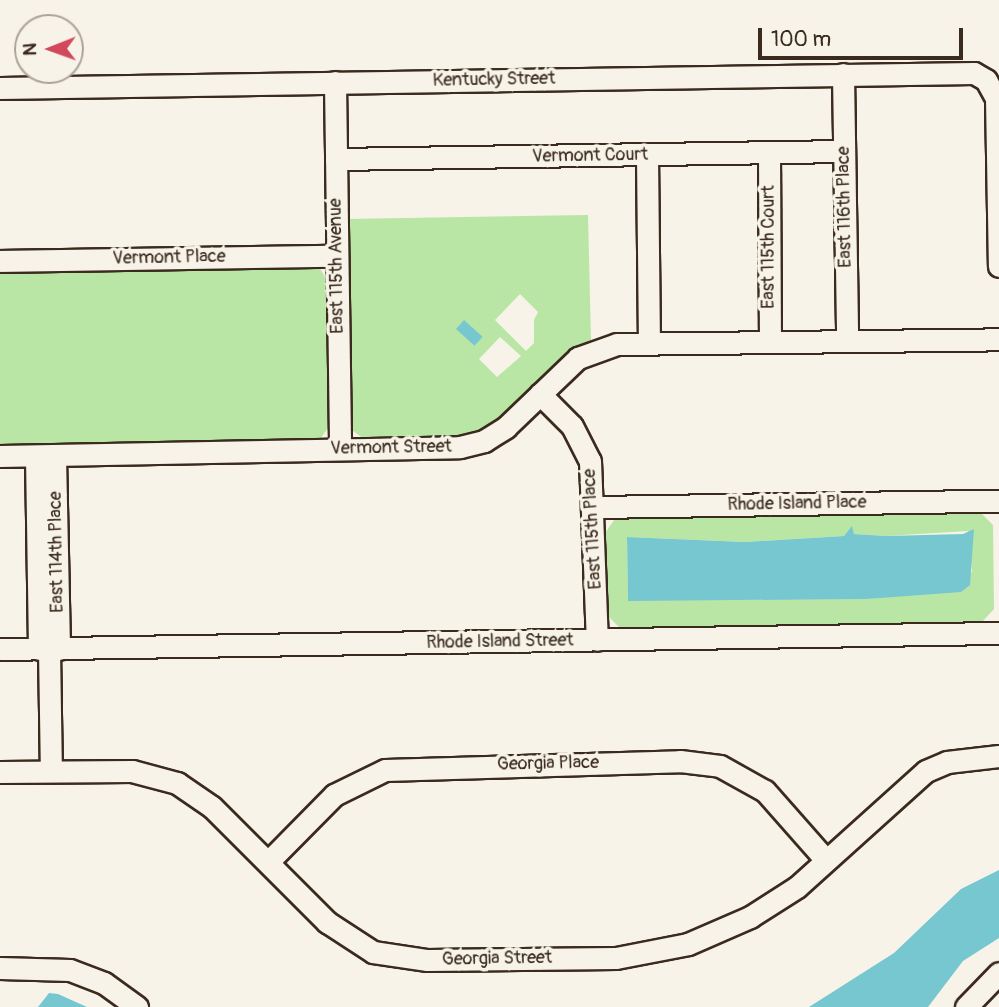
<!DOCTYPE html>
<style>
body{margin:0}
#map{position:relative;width:999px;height:1007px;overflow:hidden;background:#f7f3e8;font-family:Pangolin,sans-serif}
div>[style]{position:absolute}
.green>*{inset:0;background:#b9e6a4}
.water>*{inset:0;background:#77c7d1;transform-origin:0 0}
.roads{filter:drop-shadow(2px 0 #3b2a1e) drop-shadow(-2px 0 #3b2a1e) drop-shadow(0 2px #3b2a1e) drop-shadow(0 -2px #3b2a1e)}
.minor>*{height:21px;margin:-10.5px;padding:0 10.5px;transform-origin:10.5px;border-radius:10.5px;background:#f7f3e8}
span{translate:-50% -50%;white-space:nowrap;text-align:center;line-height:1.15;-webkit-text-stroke:7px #f7f3e8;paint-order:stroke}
.street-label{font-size:18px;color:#3b2a1e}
.north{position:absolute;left:14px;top:14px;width:70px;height:70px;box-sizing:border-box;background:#f7f3e8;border:2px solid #aca397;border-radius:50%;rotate:269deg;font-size:19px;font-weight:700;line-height:28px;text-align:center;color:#3b2a1e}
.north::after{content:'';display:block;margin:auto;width:24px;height:32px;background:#d1495b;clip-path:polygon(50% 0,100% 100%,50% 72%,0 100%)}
.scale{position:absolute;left:758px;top:28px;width:205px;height:32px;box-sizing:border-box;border:4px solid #3b2a1e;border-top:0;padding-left:9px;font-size:21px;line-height:24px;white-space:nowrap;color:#3b2a1e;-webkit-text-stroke:5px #f7f3e8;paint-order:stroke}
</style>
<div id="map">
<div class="green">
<div style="clip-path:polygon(evenodd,588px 215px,591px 340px,568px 352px,504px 415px,478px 432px,456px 437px,364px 439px,352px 430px,346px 219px,588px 215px,520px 294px,538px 312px,534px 320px,534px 343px,526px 351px,495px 320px,520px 294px,588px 215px,500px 337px,521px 356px,497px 377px,479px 359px,500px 337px)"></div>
<div style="clip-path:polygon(319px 267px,327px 280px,330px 425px,321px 438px,0 445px,0 271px)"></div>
<div style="clip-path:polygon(evenodd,979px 511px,993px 525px,994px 609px,981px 623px,621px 629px,606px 614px,605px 533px,617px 516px,979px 511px,852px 527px,854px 534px,886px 536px,968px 531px,972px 572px,906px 594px,867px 599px,628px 600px,627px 537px,745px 542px,844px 536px,852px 527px)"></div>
</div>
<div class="water">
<div style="left:464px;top:320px;width:25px;height:12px;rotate:42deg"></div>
<div style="clip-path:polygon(852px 526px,854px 534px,886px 536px,963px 534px,974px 529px,970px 585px,961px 592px,867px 599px,628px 601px,627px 537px,745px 542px,844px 536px)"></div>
<div style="clip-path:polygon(999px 870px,999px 938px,963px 961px,928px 1007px,809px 1007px,894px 953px,961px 889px)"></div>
<div style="clip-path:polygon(49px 993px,58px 994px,87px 1007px,38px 1007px)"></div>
</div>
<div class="roads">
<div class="minor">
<div style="left:843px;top:74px;width:266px;rotate:89.1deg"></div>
<div style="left:335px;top:82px;width:367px;rotate:89.2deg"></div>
<div style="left:0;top:88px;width:974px;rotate:-0.88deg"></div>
<div style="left:974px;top:73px;width:14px;rotate:30deg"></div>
<div style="left:986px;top:80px;width:21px;rotate:61deg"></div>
<div style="left:996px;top:98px;width:168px;rotate:89deg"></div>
<div style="left:769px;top:152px;width:189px;rotate:89.7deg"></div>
<div style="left:647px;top:155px;width:188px;rotate:89.4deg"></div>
<div style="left:336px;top:159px;width:508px;rotate:-0.9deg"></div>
<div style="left:0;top:261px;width:337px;rotate:-0.9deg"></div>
<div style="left:540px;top:394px;width:45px;rotate:45deg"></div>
<div style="left:572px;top:426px;width:39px;rotate:63deg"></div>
<div style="left:590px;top:461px;width:179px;rotate:87.8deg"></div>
<div style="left:0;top:456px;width:460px;rotate:-1.1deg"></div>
<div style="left:460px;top:447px;width:25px;rotate:-14deg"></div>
<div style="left:484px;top:441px;width:26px;rotate:-32deg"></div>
<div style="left:506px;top:427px;width:100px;rotate:-43.8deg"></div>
<div style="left:578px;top:358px;width:41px;rotate:-19.7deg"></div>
<div style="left:617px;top:344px;width:382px;rotate:-0.7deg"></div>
<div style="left:36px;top:456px;width:193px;rotate:89.1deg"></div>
<div style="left:55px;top:456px;width:193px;rotate:88.8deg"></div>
<div style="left:595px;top:507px;width:404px;rotate:-0.9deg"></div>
<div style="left:0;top:649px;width:999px;rotate:-0.92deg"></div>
<div style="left:49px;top:649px;width:122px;rotate:89.1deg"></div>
<div style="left:0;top:772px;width:132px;rotate:-0.4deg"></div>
<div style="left:132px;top:771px;width:47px;rotate:14.9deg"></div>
<div style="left:177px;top:783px;width:42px;rotate:34.4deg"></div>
<div style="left:212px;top:807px;width:163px;rotate:45deg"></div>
<div style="left:327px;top:922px;width:55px;rotate:33.1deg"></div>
<div style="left:373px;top:952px;width:55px;rotate:8.4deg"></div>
<div style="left:427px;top:960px;width:189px;rotate:-0.6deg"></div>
<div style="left:616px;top:958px;width:73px;rotate:-11deg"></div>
<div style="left:688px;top:944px;width:68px;rotate:-23.5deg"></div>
<div style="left:750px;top:917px;width:56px;rotate:-32.6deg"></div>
<div style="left:797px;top:887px;width:173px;rotate:-42deg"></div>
<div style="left:926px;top:771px;width:23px;rotate:-23deg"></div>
<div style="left:947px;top:762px;width:52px;rotate:-6.6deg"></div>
<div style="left:268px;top:862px;width:94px;rotate:-45.4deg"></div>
<div style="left:334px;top:795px;width:57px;rotate:-26.1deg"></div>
<div style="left:385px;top:770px;width:295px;rotate:-1.7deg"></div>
<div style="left:680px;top:761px;width:40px;rotate:7.1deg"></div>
<div style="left:720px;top:766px;width:51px;rotate:29.1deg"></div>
<div style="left:765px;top:791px;width:91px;rotate:48.6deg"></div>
<div style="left:0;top:968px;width:70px;rotate:1.6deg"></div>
<div style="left:70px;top:970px;width:36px;rotate:21deg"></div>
<div style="left:104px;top:983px;width:41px;rotate:36deg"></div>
<div style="left:966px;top:1007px;width:47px;rotate:-45.9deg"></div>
</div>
</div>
<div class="street-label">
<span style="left:494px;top:80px;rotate:-1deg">Kentucky Street</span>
<span style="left:590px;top:156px;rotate:-1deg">Vermont Court</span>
<span style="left:845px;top:207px;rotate:-91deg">East 116th Place</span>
<span style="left:769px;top:247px;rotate:-90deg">East 115th Court</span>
<span style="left:169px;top:258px;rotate:-1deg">Vermont Place</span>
<span style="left:337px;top:266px;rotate:-91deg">East 115th Avenue</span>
<span style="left:391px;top:448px;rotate:-1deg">Vermont Street</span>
<span style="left:797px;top:504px;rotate:-1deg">Rhode Island Place</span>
<span style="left:593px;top:529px;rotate:-93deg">East 115th Place</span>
<span style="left:57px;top:552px;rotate:-91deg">East 114th Place</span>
<span style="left:500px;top:642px;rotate:-1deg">Rhode Island Street</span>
<span style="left:548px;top:764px;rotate:-1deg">Georgia Place</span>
<span style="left:497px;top:959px;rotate:-1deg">Georgia Street</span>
</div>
<div class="north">N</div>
<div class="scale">100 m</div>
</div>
